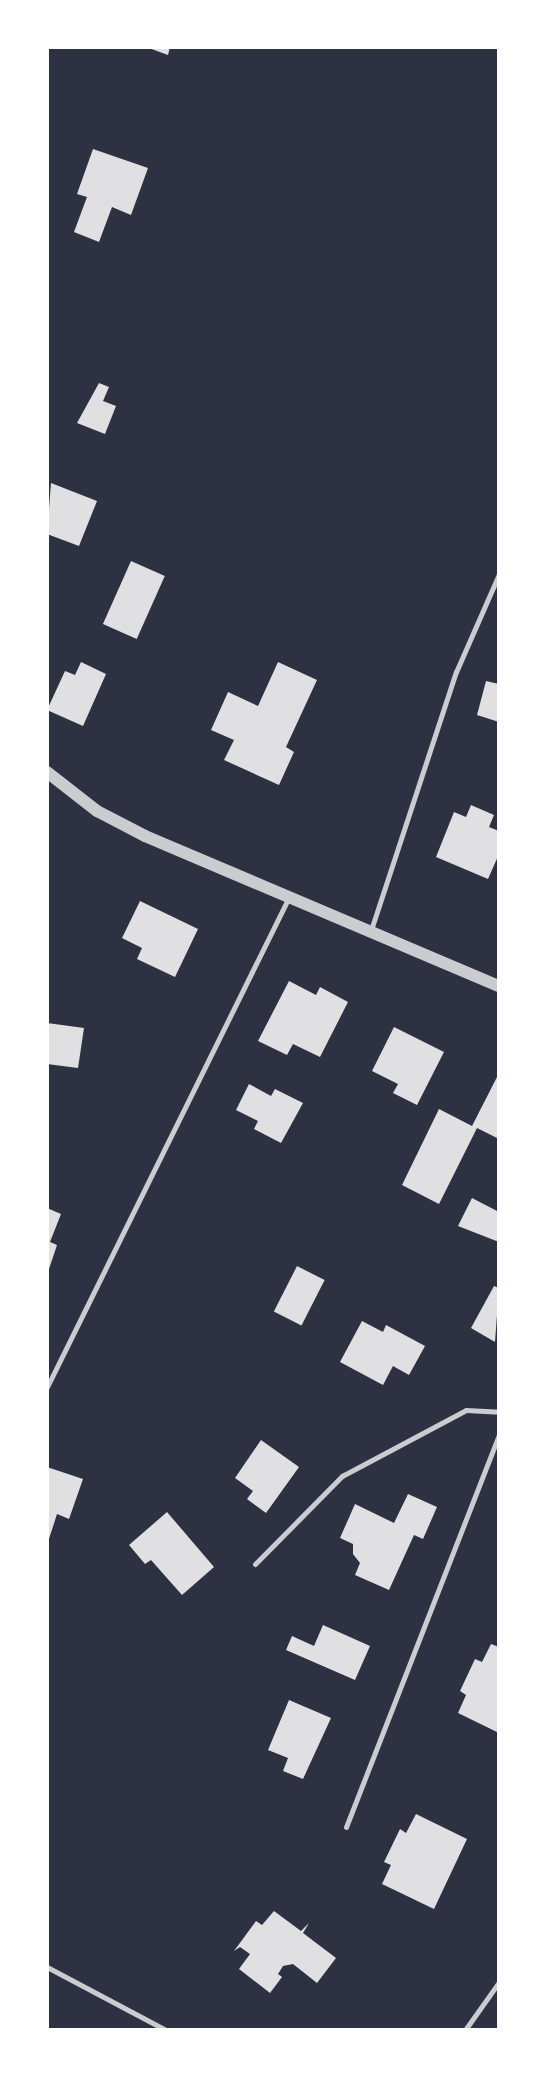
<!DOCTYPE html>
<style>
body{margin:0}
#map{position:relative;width:546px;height:2077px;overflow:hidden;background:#2d3142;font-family:Mulish,sans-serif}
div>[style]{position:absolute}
.building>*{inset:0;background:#e0e0e3;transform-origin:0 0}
.service>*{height:5px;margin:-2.5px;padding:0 2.5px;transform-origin:2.5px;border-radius:2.5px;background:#caccd0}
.tertiary>*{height:12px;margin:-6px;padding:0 6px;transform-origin:6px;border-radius:6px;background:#caccd0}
span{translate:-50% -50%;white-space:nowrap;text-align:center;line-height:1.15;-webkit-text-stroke:7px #fff;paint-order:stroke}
.frame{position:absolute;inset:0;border:49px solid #fff;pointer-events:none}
</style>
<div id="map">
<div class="building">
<div style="clip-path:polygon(146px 47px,170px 47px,168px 55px)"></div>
<div style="clip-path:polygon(93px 149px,148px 168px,131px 215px,112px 207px,99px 242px,74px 232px,87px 197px,77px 194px)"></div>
<div style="clip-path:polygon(99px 383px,109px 387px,103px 401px,116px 406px,105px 434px,77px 423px)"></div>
<div style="clip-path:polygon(51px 483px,97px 501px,79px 546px,47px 534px)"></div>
<div style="left:131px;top:561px;width:37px;height:69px;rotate:24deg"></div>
<div style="clip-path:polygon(81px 662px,106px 674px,83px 726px,47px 710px,65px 671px,75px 675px)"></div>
<div style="clip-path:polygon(278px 662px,317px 680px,286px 747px,294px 752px,279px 785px,224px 760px,234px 740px,211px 730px,228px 692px,258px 706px)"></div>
<div style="clip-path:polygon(486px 681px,499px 684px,499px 722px,477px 715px)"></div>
<div style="clip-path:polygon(471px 805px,494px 815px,489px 827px,499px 831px,499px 854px,488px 879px,436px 857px,454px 812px,466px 817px)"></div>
<div style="clip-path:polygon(140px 901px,198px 929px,175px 977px,137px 959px,142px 948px,122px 938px)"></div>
<div style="clip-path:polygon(289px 981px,316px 995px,320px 987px,348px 1002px,320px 1057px,293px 1044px,287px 1055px,258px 1041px)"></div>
<div style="clip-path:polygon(47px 1023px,84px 1028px,78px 1068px,47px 1064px)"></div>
<div style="clip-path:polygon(394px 1027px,444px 1052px,417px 1105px,393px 1093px,398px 1084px,372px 1071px)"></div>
<div style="clip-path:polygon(497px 1077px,499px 1139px,477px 1128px,439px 1204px,402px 1185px,439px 1109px,472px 1126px)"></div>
<div style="clip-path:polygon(249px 1084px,271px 1096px,275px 1089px,303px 1103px,281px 1143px,254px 1129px,258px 1121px,236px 1110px)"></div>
<div style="clip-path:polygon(472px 1198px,499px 1212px,499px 1242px,458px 1226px)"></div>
<div style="clip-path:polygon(47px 1208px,61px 1214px,50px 1242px,57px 1245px,48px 1272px)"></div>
<div style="left:297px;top:1266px;width:31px;height:51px;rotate:27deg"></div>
<div style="clip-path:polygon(494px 1286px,499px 1288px,495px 1342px,471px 1328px)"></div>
<div style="clip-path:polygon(362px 1321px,383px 1332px,386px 1325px,425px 1346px,409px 1375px,393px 1366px,383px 1385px,340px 1362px)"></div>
<div style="clip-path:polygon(261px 1440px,299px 1467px,266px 1513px,247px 1499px,253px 1491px,235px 1478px)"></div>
<div style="clip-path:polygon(47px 1467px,83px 1479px,69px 1519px,57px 1514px,48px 1542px)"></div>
<div style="clip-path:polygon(408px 1494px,437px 1507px,423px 1539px,414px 1535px,389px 1590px,355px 1575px,360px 1563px,353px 1554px,353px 1544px,340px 1538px,355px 1504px,394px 1523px)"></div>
<div style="clip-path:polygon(167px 1512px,214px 1567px,182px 1595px,151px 1560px,145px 1564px,129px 1545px)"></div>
<div style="clip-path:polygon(323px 1625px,370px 1646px,355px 1680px,286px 1650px,292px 1636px,314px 1646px)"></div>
<div style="clip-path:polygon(491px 1644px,499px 1647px,499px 1733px,458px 1713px,466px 1695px,460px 1691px,475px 1659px,482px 1662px)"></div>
<div style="clip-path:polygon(289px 1700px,331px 1718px,303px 1779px,283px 1771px,288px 1758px,268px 1750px)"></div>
<div style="clip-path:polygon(416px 1814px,467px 1839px,434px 1909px,382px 1884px,391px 1865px,384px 1862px,400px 1829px,406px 1833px)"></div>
<div style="clip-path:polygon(274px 1911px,301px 1931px,309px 1923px,303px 1933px,336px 1958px,317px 1983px,293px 1964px,283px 1966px,278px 1974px,282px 1977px,270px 1993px,239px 1969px,250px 1954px,240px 1947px,234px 1951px,256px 1921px,262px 1925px)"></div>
</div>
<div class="service">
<div style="left:371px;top:930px;width:272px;rotate:-71.8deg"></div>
<div style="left:456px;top:672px;width:107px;rotate:-66.3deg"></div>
<div style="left:47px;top:1387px;width:547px;rotate:-63.72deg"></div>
<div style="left:255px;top:1564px;width:124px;rotate:-45.3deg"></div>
<div style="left:342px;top:1476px;width:140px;rotate:-28deg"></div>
<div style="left:466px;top:1410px;width:33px;rotate:3deg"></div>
<div style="left:346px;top:1827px;width:422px;rotate:-68.7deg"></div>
<div style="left:47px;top:1967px;width:135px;rotate:27.9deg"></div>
<div style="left:465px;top:2030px;width:59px;rotate:-54.7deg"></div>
</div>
<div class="tertiary">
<div style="left:47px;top:772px;width:63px;rotate:38deg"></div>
<div style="left:97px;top:811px;width:54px;rotate:27.5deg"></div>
<div style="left:145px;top:836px;width:384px;rotate:23deg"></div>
</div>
<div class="frame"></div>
</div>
